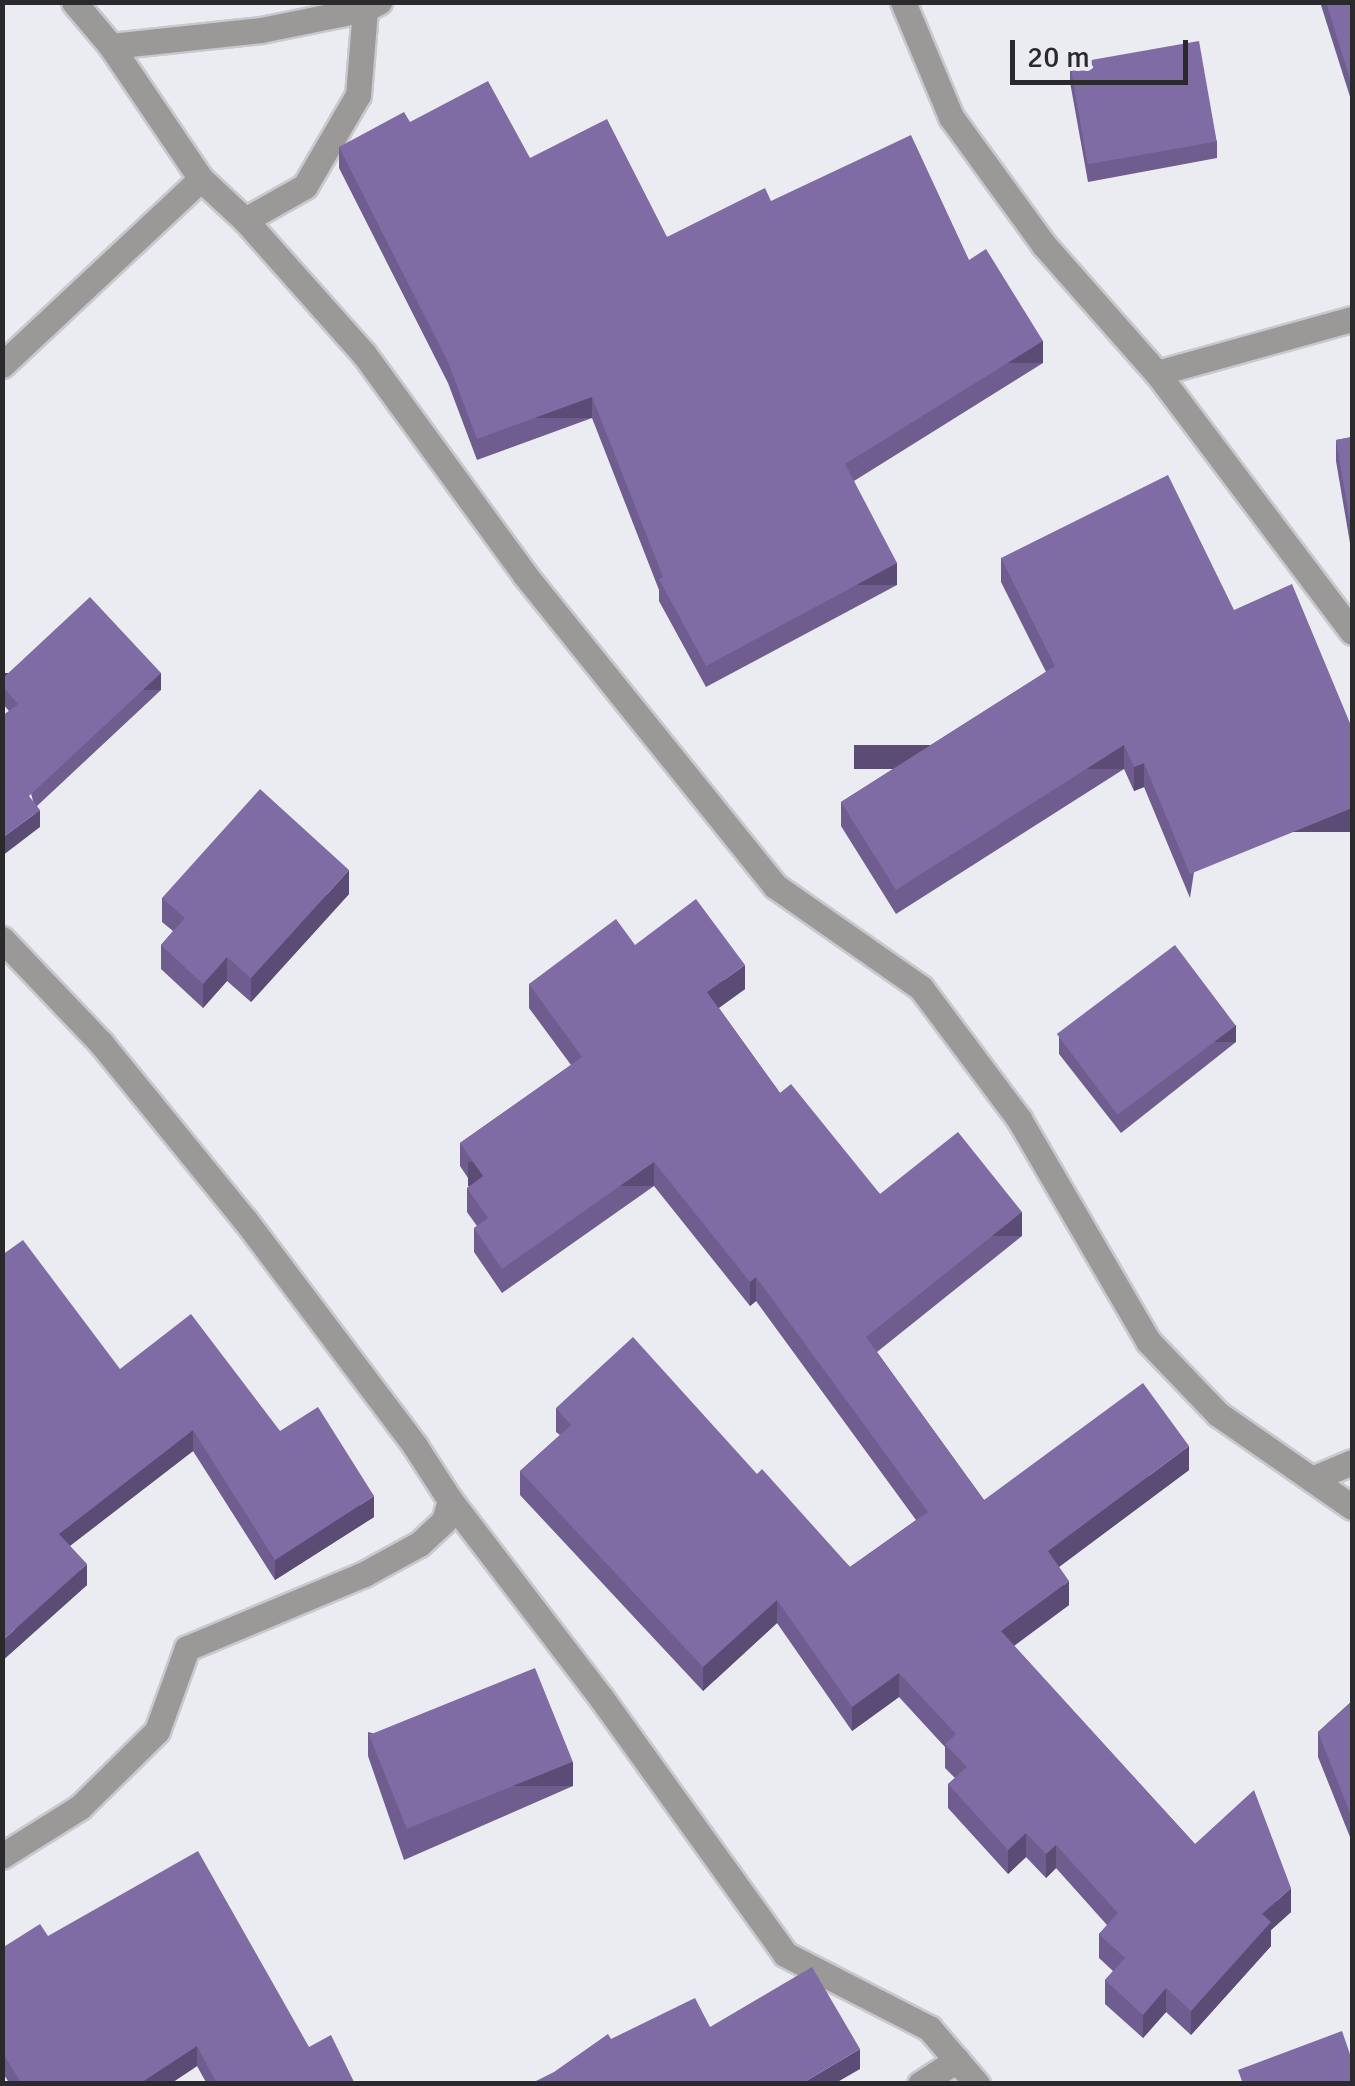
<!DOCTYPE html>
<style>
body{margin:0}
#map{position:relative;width:1355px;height:2086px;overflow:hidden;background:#ebebf2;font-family:Signika,sans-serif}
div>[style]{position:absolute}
.roads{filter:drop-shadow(2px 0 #c8c8cf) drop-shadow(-2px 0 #c8c8cf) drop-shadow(0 2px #c8c8cf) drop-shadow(0 -2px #c8c8cf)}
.street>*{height:25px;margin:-12.5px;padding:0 12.5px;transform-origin:12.5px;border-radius:12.5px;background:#9b9898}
.wall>*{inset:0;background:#6e5d8e}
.shaded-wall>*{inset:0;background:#5a4c74;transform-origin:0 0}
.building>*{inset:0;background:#806ca5;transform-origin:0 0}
span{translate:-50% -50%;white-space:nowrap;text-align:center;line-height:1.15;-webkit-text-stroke:10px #ebebf2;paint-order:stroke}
.frame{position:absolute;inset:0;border:5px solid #2a2a2d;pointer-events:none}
.scale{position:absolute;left:1010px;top:40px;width:178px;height:45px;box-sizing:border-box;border:5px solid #2a2a2d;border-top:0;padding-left:12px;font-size:30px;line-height:35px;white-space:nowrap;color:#2a2a2d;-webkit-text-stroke:8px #ebebf2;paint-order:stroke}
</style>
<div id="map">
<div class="roads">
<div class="street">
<div style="left:903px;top:2px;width:125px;rotate:67.3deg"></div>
<div style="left:951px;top:117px;width:158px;rotate:54deg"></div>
<div style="left:1044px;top:245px;width:171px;rotate:48.6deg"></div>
<div style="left:1157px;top:373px;width:324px;rotate:53deg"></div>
<div style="left:111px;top:46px;width:151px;rotate:-6.1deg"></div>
<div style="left:261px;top:30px;width:106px;rotate:-11.4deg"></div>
<div style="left:201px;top:179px;width:60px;rotate:43deg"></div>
<div style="left:245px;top:220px;width:69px;rotate:-29.5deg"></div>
<div style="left:305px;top:186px;width:105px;rotate:-59.8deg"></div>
<div style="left:358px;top:95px;width:86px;rotate:-85.3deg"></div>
<div style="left:365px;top:9px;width:16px;rotate:-27deg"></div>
<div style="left:245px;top:220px;width:179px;rotate:48.4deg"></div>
<div style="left:364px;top:354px;width:273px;rotate:53.9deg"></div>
<div style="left:525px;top:575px;width:399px;rotate:51.2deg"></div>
<div style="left:775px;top:886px;width:178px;rotate:34.9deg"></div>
<div style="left:921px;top:988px;width:164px;rotate:53.2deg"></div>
<div style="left:1019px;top:1119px;width:257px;rotate:59.8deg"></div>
<div style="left:1148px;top:1341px;width:101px;rotate:46.2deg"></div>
<div style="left:1218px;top:1414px;width:163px;rotate:34.8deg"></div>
<div style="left:2px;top:365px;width:272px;rotate:-43.1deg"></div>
<div style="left:201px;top:179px;width:161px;rotate:-124.1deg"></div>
<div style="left:111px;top:46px;width:57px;rotate:-130.1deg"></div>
<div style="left:1157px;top:373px;width:202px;rotate:-15.5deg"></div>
<div style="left:2px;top:939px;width:144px;rotate:46.4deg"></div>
<div style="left:101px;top:1043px;width:228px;rotate:50.9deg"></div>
<div style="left:245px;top:1220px;width:283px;rotate:53deg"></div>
<div style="left:415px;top:1446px;width:64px;rotate:57.1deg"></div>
<div style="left:450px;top:1500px;width:22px;rotate:106deg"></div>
<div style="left:444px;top:1521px;width:34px;rotate:137deg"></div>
<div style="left:419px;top:1544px;width:63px;rotate:151.4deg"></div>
<div style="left:364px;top:1574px;width:192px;rotate:157.3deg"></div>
<div style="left:187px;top:1648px;width:88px;rotate:109.9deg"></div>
<div style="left:157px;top:1731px;width:108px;rotate:135.4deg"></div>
<div style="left:80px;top:1807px;width:92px;rotate:147.9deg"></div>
<div style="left:1312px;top:1479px;width:43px;rotate:-23deg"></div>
<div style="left:450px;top:1500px;width:250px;rotate:52.6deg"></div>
<div style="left:602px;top:1699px;width:314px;rotate:54.3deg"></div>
<div style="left:785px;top:1954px;width:162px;rotate:27.2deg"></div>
<div style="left:929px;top:2028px;width:74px;rotate:49.4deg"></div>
<div style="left:920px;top:2084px;width:44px;rotate:-33deg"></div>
</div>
</div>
<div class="wall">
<div style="clip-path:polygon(1320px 2px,1352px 2px,1352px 103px)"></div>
<div style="clip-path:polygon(1070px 65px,1217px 141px,1217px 158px,1088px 182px,1070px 82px)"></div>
<div style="clip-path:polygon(410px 122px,530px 158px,667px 237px,771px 201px,969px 260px,1043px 363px,854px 481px,897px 585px,706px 687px,659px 601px,659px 590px,592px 418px,477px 460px,448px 383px,339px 168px,339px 147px)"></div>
<div style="clip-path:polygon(1352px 437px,1352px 555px,1336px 461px,1336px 440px)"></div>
<div style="clip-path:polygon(1001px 558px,1234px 610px,1190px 898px,1144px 787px,1134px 791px,1124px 769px,896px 914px,841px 826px,841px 802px,1046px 672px,1001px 582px)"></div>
<div style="clip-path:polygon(2px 679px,161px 690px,37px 806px,40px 827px,9px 711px,2px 703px)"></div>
<div style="clip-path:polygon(349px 894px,251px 1002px,227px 981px,203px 1008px,161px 969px,161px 945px,173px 931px,162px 922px,162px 898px)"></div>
<div style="clip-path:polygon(635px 945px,745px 989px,719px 1008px,780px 1093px,880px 1194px,1022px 1236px,877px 1352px,984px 1500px,1189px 1470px,1059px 1567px,1069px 1605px,1014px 1646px,1195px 1844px,1291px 1912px,1271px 1930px,1271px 1946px,1191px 2035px,1166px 2012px,1143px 2038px,1105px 2004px,1105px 1980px,1113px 1971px,1099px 1958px,1099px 1934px,1107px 1925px,1056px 1868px,1046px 1878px,1026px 1857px,1008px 1874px,948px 1808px,948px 1784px,955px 1778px,945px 1768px,945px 1747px,899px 1697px,852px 1731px,777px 1623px,703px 1691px,520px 1495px,520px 1471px,560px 1435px,556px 1432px,556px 1408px,757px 1474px,850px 1567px,916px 1520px,756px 1301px,750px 1306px,654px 1186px,502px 1293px,474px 1252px,474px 1228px,477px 1226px,467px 1212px,467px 1188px,472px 1184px,460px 1166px,460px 1143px,571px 1065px,529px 1008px,529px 984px)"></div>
<div style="clip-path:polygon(1059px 1037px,1236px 1042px,1121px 1133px,1059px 1054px)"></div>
<div style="clip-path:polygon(120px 1369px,280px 1431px,374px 1517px,275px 1580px,193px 1451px,70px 1546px,87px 1585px,2px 1661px)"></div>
<div style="clip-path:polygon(1352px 1701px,1352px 1842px,1318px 1757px,1318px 1732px)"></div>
<div style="clip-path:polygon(368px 1732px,573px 1786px,404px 1860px,368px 1756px)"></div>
<div style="clip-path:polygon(48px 1936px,309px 2047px,355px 2084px,207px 2084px,197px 2066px,170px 2084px,10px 2084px,2px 2072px,2px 1948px)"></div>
</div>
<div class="shaded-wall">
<div style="left:1043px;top:341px;width:22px;height:233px;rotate:90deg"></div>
<div style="left:592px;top:397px;width:21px;height:122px;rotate:90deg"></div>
<div style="left:897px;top:563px;width:22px;height:217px;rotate:90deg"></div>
<div style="left:161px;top:673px;width:17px;height:180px;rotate:90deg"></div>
<div style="left:1124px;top:745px;width:24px;height:270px;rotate:90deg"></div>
<div style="clip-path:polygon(1144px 763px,1144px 787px,1134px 791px,1134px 767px)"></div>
<div style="left:1352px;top:808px;width:24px;height:175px;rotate:90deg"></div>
<div style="clip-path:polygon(40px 810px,40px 827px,2px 856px,2px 838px)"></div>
<div style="clip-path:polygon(349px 870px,349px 894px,251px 1002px,251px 978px)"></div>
<div style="clip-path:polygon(227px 957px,227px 981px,203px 1008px,203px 984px)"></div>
<div style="clip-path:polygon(745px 965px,745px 989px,707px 1016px,707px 992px)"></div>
<div style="left:1236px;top:1025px;width:17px;height:147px;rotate:90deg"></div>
<div style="left:654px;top:1162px;width:24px;height:186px;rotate:90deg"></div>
<div style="left:1022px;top:1212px;width:24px;height:200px;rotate:90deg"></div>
<div style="clip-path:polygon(756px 1277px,756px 1301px,750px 1306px,750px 1282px)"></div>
<div style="clip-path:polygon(193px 1430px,193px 1451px,59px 1554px,59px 1534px)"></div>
<div style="clip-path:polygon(1189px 1446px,1189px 1470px,1048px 1575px,1048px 1551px)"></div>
<div style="clip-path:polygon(374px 1496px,374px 1517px,275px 1580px,275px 1560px)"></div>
<div style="clip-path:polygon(87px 1564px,87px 1585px,2px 1661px,2px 1641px)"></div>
<div style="clip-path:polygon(1069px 1581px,1069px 1605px,1001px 1655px,1001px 1631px)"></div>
<div style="clip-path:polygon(777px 1600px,777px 1623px,703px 1691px,703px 1667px)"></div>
<div style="clip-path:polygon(899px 1673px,899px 1697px,852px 1731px,852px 1707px)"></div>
<div style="left:573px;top:1762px;width:24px;height:184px;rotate:90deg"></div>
<div style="clip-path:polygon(1026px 1833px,1026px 1857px,1008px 1874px,1008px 1850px)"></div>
<div style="clip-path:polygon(1056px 1845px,1056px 1868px,1046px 1878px,1046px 1854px)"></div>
<div style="clip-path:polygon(1291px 1888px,1291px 1912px,1271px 1930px,1271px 1946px,1191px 2035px,1191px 2011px,1262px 1914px)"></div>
<div style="clip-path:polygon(1166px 1988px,1166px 2012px,1143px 2038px,1143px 2015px)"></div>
<div style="clip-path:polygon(197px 2046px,197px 2066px,170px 2084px,139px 2084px)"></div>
<div style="clip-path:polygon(860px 2049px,860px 2069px,834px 2084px,801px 2084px)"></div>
</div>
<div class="building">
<div style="clip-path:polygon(1326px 2px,1352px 2px,1352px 86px)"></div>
<div style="left:1199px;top:41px;width:102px;height:131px;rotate:80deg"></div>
<div style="clip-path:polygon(488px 81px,530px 158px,607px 119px,667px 237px,765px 188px,771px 201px,911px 135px,969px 260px,986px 249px,1043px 341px,845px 464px,897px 563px,706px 666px,659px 579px,663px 577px,592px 397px,477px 439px,448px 362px,339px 147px,404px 112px,410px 122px)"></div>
<div style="clip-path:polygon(1352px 437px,1352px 534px,1336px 440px)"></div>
<div style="clip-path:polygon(1168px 475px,1234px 610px,1292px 584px,1352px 728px,1352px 808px,1190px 874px,1144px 763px,1134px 767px,1124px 745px,896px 890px,841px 802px,1055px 666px,1001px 558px)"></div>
<div style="clip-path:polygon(90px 597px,161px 673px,29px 796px,40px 810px,2px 838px,2px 716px,18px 704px,2px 686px,2px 679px)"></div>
<div style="clip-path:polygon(260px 789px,349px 870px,251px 978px,227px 957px,203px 984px,161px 945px,185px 918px,162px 898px)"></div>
<div style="clip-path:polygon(696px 899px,745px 965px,707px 992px,780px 1093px,791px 1084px,880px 1194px,958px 1132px,1022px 1212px,866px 1337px,984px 1500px,1143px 1383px,1189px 1446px,1048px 1551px,1069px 1581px,1001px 1631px,1195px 1844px,1254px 1790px,1291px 1888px,1262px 1914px,1271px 1922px,1191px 2011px,1166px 1988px,1143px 2015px,1105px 1980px,1125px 1958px,1099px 1934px,1118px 1913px,1056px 1845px,1046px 1854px,1026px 1833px,1008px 1850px,948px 1784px,967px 1767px,945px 1744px,956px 1734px,899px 1673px,852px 1707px,777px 1600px,703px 1667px,520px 1471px,571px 1425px,556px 1408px,633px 1337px,757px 1474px,762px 1469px,850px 1567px,928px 1512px,756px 1277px,750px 1282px,654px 1162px,502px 1269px,474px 1228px,488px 1218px,467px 1188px,483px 1176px,460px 1143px,582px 1057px,529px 984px,616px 919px,635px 945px)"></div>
<div style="left:1175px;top:945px;width:101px;height:148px;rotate:53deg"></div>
<div style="clip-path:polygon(23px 1240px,120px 1369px,191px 1314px,280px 1431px,318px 1407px,374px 1496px,275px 1560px,193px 1430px,59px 1534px,87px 1564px,2px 1641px,2px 1255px)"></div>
<div style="left:535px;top:1668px;width:101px;height:179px;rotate:68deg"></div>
<div style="clip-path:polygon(1352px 1701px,1352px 1818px,1318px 1732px)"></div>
<div style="clip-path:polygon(198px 1851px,309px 2047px,331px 2035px,355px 2084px,217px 2084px,197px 2046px,139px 2084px,22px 2084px,2px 2052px,2px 1948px,40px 1924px,48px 1936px)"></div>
<div style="clip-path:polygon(812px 1967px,860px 2049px,801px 2084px,530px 2084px,554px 2072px,608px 2034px,611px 2039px,695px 1998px,710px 2027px)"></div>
<div style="clip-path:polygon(1342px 2031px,1352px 2060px,1352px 2084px,1243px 2084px,1238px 2070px)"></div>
</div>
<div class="frame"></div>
<div class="scale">20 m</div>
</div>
